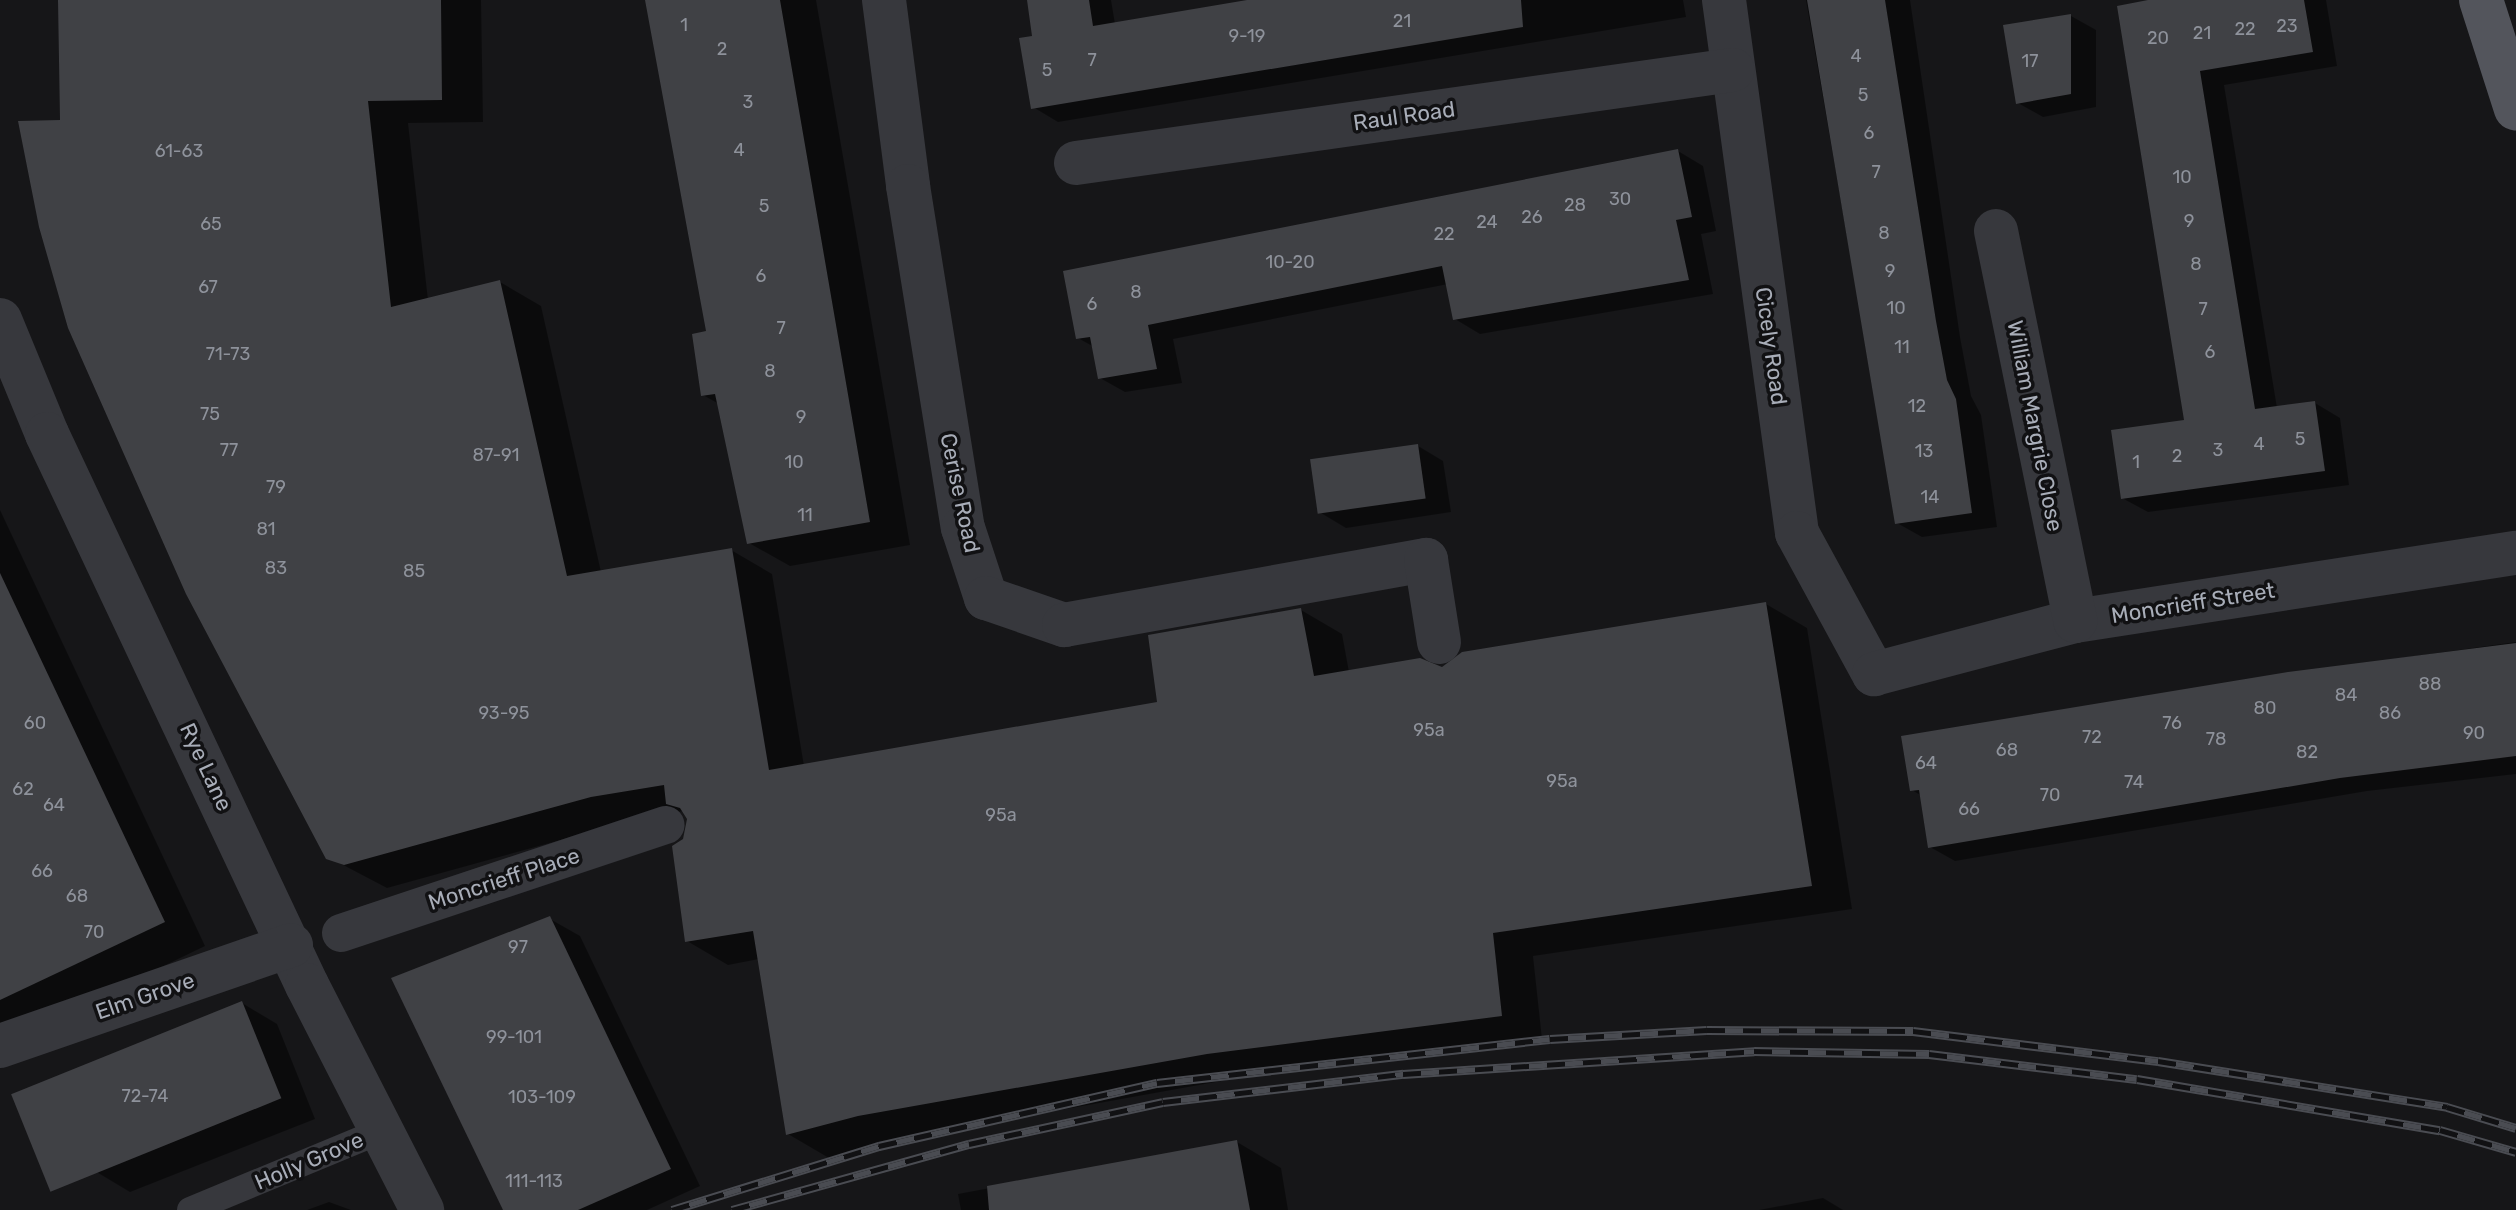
<!DOCTYPE html>
<style>
body{margin:0}
#map{position:relative;width:2516px;height:1210px;overflow:hidden;background:#161618;font-family:Rubik,sans-serif}
div>[style]{position:absolute}
.shadow>*{inset:0;background:#0007}
.building>*{inset:0;background:#404145;transform-origin:0 0}
.service>*{height:26px;margin:-13px;padding:0 13px;transform-origin:13px;border-radius:13px;background:#37383d}
.pedestrian>*{height:38px;margin:-19px;padding:0 19px;transform-origin:19px;border-radius:19px;background:#37383d}
.minor>*{height:44px;margin:-22px;padding:0 22px;transform-origin:22px;border-radius:22px;background:#37383d}
.primary>*{height:44px;margin:-22px;padding:0 22px;transform-origin:22px;border-radius:22px;background:#53555c}
.rail>*{height:9px;margin-top:-4.5px;transform-origin:0;background:repeating-linear-gradient(90deg,#111113 0 18px,#4a4c52 0 36px);box-sizing:border-box;border-block:2px solid #4a4c52}
span{translate:-50% -50%;white-space:nowrap;text-align:center;line-height:1.15;-webkit-text-stroke:7px #111113;paint-order:stroke}
.number-label{font-size:18px;color:#8e929b}
.number-label span{-webkit-text-stroke-width:0}
.street-label{font-size:22px;color:#a8adb8}
</style>
<div id="map">
<div class="shadow">
<div style="clip-path:polygon(60px 0,481px 0,483px 122px,408px 123px,428px 300px,500px 282px,541px 306px,601px 572px,731px 550px,772px 574px,804px 766px,1160px 704px,1301px 610px,1342px 634px,1349px 672px,1442px 669px,1766px 604px,1807px 628px,1852px 909px,1533px 956px,1542px 1039px,1249px 1076px,900px 1139px,829px 1158px,788px 1134px,759px 959px,728px 965px,687px 941px,685px 840px,689px 818px,683px 811px,633px 820px,387px 888px,328px 857px,187px 593px,70px 327px)"></div>
<div style="clip-path:polygon(669px 0,816px 0,910px 545px,790px 566px,749px 543px,719px 404px,703px 395px,708px 333px)"></div>
<div style="clip-path:polygon(1029px 0,1111px 0,1115px 24px,1259px 0,1683px 0,1686px 17px,1058px 122px,1033px 107px,1035px 37px)"></div>
<div style="clip-path:polygon(1806px 0,1910px 0,1960px 337px,1971px 396px,1981px 415px,1997px 527px,1922px 537px,1897px 523px)"></div>
<div style="clip-path:polygon(2161px 0,2326px 0,2337px 66px,2224px 85px,2277px 408px,2315px 403px,2340px 418px,2349px 485px,2148px 512px,2122px 498px,2186px 421px)"></div>
<div style="clip-path:polygon(2071px 16px,2096px 30px,2096px 107px,2043px 117px,2018px 103px)"></div>
<div style="clip-path:polygon(1678px 151px,1703px 166px,1716px 231px,1701px 234px,1713px 294px,1480px 334px,1455px 319px,1448px 284px,1173px 339px,1182px 383px,1125px 392px,1100px 378px,1094px 347px,1078px 338px)"></div>
<div style="clip-path:polygon(1418px 446px,1443px 461px,1451px 512px,1346px 528px,1321px 513px)"></div>
<div style="clip-path:polygon(0 510px,205px 946px,0 1045px)"></div>
<div style="clip-path:polygon(2516px 642px,2516px 774px,2367px 791px,1955px 861px,1930px 847px,1922px 796px,1912px 790px,2288px 674px)"></div>
<div style="clip-path:polygon(550px 919px,580px 936px,700px 1186px,647px 1210px,508px 1210px)"></div>
<div style="clip-path:polygon(242px 1003px,277px 1024px,315px 1119px,130px 1192px,95px 1171px)"></div>
<div style="clip-path:polygon(1237px 1142px,1281px 1168px,1288px 1210px,961px 1210px,958px 1194px)"></div>
<div style="clip-path:polygon(1823px 1198px,1843px 1210px,1759px 1210px)"></div>
<div style="clip-path:polygon(329px 1202px,351px 1210px,307px 1210px)"></div>
</div>
<div class="building">
<div style="clip-path:polygon(58px 0,441px 0,442px 100px,368px 101px,391px 307px,500px 280px,567px 576px,732px 548px,769px 770px,1157px 702px,1148px 635px,1301px 608px,1314px 676px,1420px 658px,1442px 667px,1462px 652px,1766px 602px,1812px 886px,1493px 933px,1502px 1016px,1207px 1054px,858px 1116px,786px 1135px,753px 931px,685px 942px,672px 846px,683px 839px,687px 819px,680px 808px,666px 804px,664px 785px,591px 797px,344px 865px,326px 859px,186px 594px,68px 328px,39px 227px,18px 121px,60px 120px)"></div>
<div style="clip-path:polygon(645px 0,780px 0,870px 522px,747px 544px,715px 394px,701px 396px,692px 334px,706px 331px)"></div>
<div style="clip-path:polygon(1027px 0,1089px 0,1093px 26px,1247px 0,1521px 0,1523px 27px,1031px 109px,1019px 38px,1032px 36px)"></div>
<div style="clip-path:polygon(1807px 0,1885px 0,1936px 321px,1947px 380px,1956px 399px,1972px 513px,1895px 524px)"></div>
<div style="clip-path:polygon(2148px 0,2304px 0,2313px 52px,2200px 71px,2255px 409px,2315px 401px,2325px 471px,2121px 499px,2111px 430px,2184px 420px,2117px 6px)"></div>
<div style="clip-path:polygon(2071px 14px,2071px 94px,2016px 104px,2003px 25px)"></div>
<div style="clip-path:polygon(1678px 149px,1692px 217px,1676px 220px,1689px 280px,1453px 320px,1442px 266px,1148px 325px,1157px 369px,1098px 379px,1090px 337px,1076px 339px,1063px 271px)"></div>
<div style="left:1418px;top:444px;width:55px;height:109px;rotate:82deg"></div>
<div style="clip-path:polygon(0 573px,165px 922px,0 1000px)"></div>
<div style="clip-path:polygon(2516px 643px,2516px 756px,2340px 778px,1928px 848px,1919px 790px,1910px 791px,1901px 736px,2288px 672px)"></div>
<div style="clip-path:polygon(550px 916px,671px 1169px,578px 1210px,503px 1210px,391px 978px)"></div>
<div style="left:242px;top:1001px;width:105px;height:249px;rotate:68deg"></div>
<div style="clip-path:polygon(1237px 1140px,1250px 1210px,989px 1210px,987px 1186px)"></div>
</div>
<div class="service">
<div style="left:190px;top:1210px;width:209px;rotate:-22.5deg"></div>
</div>
<div class="pedestrian">
<div style="left:341px;top:933px;width:342px;rotate:-18.4deg"></div>
</div>
<div class="minor">
<div style="left:884px;top:0;width:188px;rotate:82.6deg"></div>
<div style="left:908px;top:186px;width:346px;rotate:80.9deg"></div>
<div style="left:963px;top:528px;width:74px;rotate:71.8deg"></div>
<div style="left:986px;top:598px;width:83px;rotate:19.1deg"></div>
<div style="left:1064px;top:625px;width:368px;rotate:-10.2deg"></div>
<div style="left:1426px;top:560px;width:83px;rotate:81deg"></div>
<div style="left:1724px;top:0;width:538px;rotate:82.2deg"></div>
<div style="left:1797px;top:533px;width:161px;rotate:61.4deg"></div>
<div style="left:1874px;top:674px;width:208px;rotate:-14.8deg"></div>
<div style="left:2075px;top:621px;width:446px;rotate:-8.8deg"></div>
<div style="left:1076px;top:163px;width:663px;rotate:-8.07deg"></div>
<div style="left:1996px;top:231px;width:398px;rotate:78.5deg"></div>
<div style="left:0;top:320px;width:123px;rotate:67.6deg"></div>
<div style="left:47px;top:434px;width:609px;rotate:64.74deg"></div>
<div style="left:307px;top:985px;width:253px;rotate:62.9deg"></div>
<div style="left:0;top:1046px;width:308px;rotate:-19.1deg"></div>
</div>
<div class="primary">
<div style="left:2481px;top:0;width:114px;rotate:72.2deg"></div>
</div>
<div class="rail">
<div style="left:672px;top:1210px;width:217px;rotate:-17.2deg"></div>
<div style="left:879px;top:1146px;width:285px;rotate:-12.8deg"></div>
<div style="left:1157px;top:1083px;width:395px;rotate:-6.4deg"></div>
<div style="left:1550px;top:1039px;width:157px;rotate:-3.3deg"></div>
<div style="left:1707px;top:1030px;width:206px;rotate:0.3deg"></div>
<div style="left:1913px;top:1031px;width:247px;rotate:7deg"></div>
<div style="left:2158px;top:1061px;width:293px;rotate:9deg"></div>
<div style="left:2447px;top:1107px;width:72px;rotate:16.9deg"></div>
<div style="left:732px;top:1210px;width:246px;rotate:-15.6deg"></div>
<div style="left:969px;top:1144px;width:198px;rotate:-12.2deg"></div>
<div style="left:1163px;top:1102px;width:242px;rotate:-6.7deg"></div>
<div style="left:1403px;top:1074px;width:352px;rotate:-3.7deg"></div>
<div style="left:1754px;top:1051px;width:175px;rotate:1deg"></div>
<div style="left:1929px;top:1054px;width:209px;rotate:6.9deg"></div>
<div style="left:2137px;top:1079px;width:307px;rotate:9.6deg"></div>
<div style="left:2440px;top:1130px;width:79px;rotate:16.1deg"></div>
</div>
<div class="number-label">
<span style="left:1402px;top:21px">21</span>
<span style="left:684px;top:25px">1</span>
<span style="left:2287px;top:26px">23</span>
<span style="left:2245px;top:29px">22</span>
<span style="left:2202px;top:33px">21</span>
<span style="left:1247px;top:36px">9-19</span>
<span style="left:2158px;top:38px">20</span>
<span style="left:722px;top:49px">2</span>
<span style="left:1856px;top:56px">4</span>
<span style="left:1092px;top:60px">7</span>
<span style="left:2030px;top:61px">17</span>
<span style="left:1047px;top:70px">5</span>
<span style="left:1863px;top:95px">5</span>
<span style="left:748px;top:102px">3</span>
<span style="left:1869px;top:133px">6</span>
<span style="left:739px;top:150px">4</span>
<span style="left:179px;top:151px">61-63</span>
<span style="left:1876px;top:172px">7</span>
<span style="left:2182px;top:177px">10</span>
<span style="left:1620px;top:199px">30</span>
<span style="left:1575px;top:205px">28</span>
<span style="left:764px;top:206px">5</span>
<span style="left:1532px;top:217px">26</span>
<span style="left:2189px;top:221px">9</span>
<span style="left:1487px;top:222px">24</span>
<span style="left:211px;top:224px">65</span>
<span style="left:1884px;top:233px">8</span>
<span style="left:1444px;top:234px">22</span>
<span style="left:1290px;top:262px">10-20</span>
<span style="left:2196px;top:264px">8</span>
<span style="left:1890px;top:271px">9</span>
<span style="left:761px;top:276px">6</span>
<span style="left:208px;top:287px">67</span>
<span style="left:1136px;top:292px">8</span>
<span style="left:1092px;top:304px">6</span>
<span style="left:1896px;top:308px">10</span>
<span style="left:2203px;top:309px">7</span>
<span style="left:781px;top:328px">7</span>
<span style="left:1902px;top:347px">11</span>
<span style="left:2210px;top:352px">6</span>
<span style="left:228px;top:354px">71-73</span>
<span style="left:770px;top:371px">8</span>
<span style="left:1917px;top:406px">12</span>
<span style="left:210px;top:414px">75</span>
<span style="left:801px;top:417px">9</span>
<span style="left:2300px;top:439px">5</span>
<span style="left:2259px;top:444px">4</span>
<span style="left:229px;top:450px">77</span>
<span style="left:2218px;top:450px">3</span>
<span style="left:1924px;top:451px">13</span>
<span style="left:496px;top:455px">87-91</span>
<span style="left:2177px;top:456px">2</span>
<span style="left:794px;top:462px">10</span>
<span style="left:2136px;top:462px">1</span>
<span style="left:276px;top:487px">79</span>
<span style="left:1930px;top:497px">14</span>
<span style="left:805px;top:515px">11</span>
<span style="left:266px;top:529px">81</span>
<span style="left:276px;top:568px">83</span>
<span style="left:414px;top:571px">85</span>
<span style="left:2430px;top:684px">88</span>
<span style="left:2346px;top:695px">84</span>
<span style="left:2265px;top:708px">80</span>
<span style="left:504px;top:713px">93-95</span>
<span style="left:2390px;top:713px">86</span>
<span style="left:35px;top:723px">60</span>
<span style="left:2172px;top:723px">76</span>
<span style="left:1429px;top:730px">95a</span>
<span style="left:2474px;top:733px">90</span>
<span style="left:2092px;top:737px">72</span>
<span style="left:2216px;top:739px">78</span>
<span style="left:2007px;top:750px">68</span>
<span style="left:2307px;top:752px">82</span>
<span style="left:1926px;top:763px">64</span>
<span style="left:1562px;top:781px">95a</span>
<span style="left:2134px;top:782px">74</span>
<span style="left:23px;top:789px">62</span>
<span style="left:2050px;top:795px">70</span>
<span style="left:54px;top:805px">64</span>
<span style="left:1969px;top:809px">66</span>
<span style="left:1001px;top:815px">95a</span>
<span style="left:42px;top:871px">66</span>
<span style="left:77px;top:896px">68</span>
<span style="left:94px;top:932px">70</span>
<span style="left:518px;top:947px">97</span>
<span style="left:514px;top:1037px">99-101</span>
<span style="left:145px;top:1096px">72-74</span>
<span style="left:542px;top:1097px">103-109</span>
<span style="left:534px;top:1181px">111-113</span>
</div>
<div class="street-label">
<span style="left:1404px;top:116px;rotate:-8deg">Raul Road</span>
<span style="left:1771px;top:346px;rotate:82deg">Cicely Road</span>
<span style="left:2035px;top:426px;rotate:79deg">William Margrie Close</span>
<span style="left:960px;top:493px;rotate:78deg">Cerise Road</span>
<span style="left:2193px;top:603px;rotate:-9deg">Moncrieff Street</span>
<span style="left:206px;top:767px;rotate:65deg">Rye Lane</span>
<span style="left:504px;top:879px;rotate:-18deg">Moncrieff Place</span>
<span style="left:145px;top:996px;rotate:-19deg">Elm Grove</span>
<span style="left:309px;top:1161px;rotate:-23deg">Holly Grove</span>
</div>
</div>
